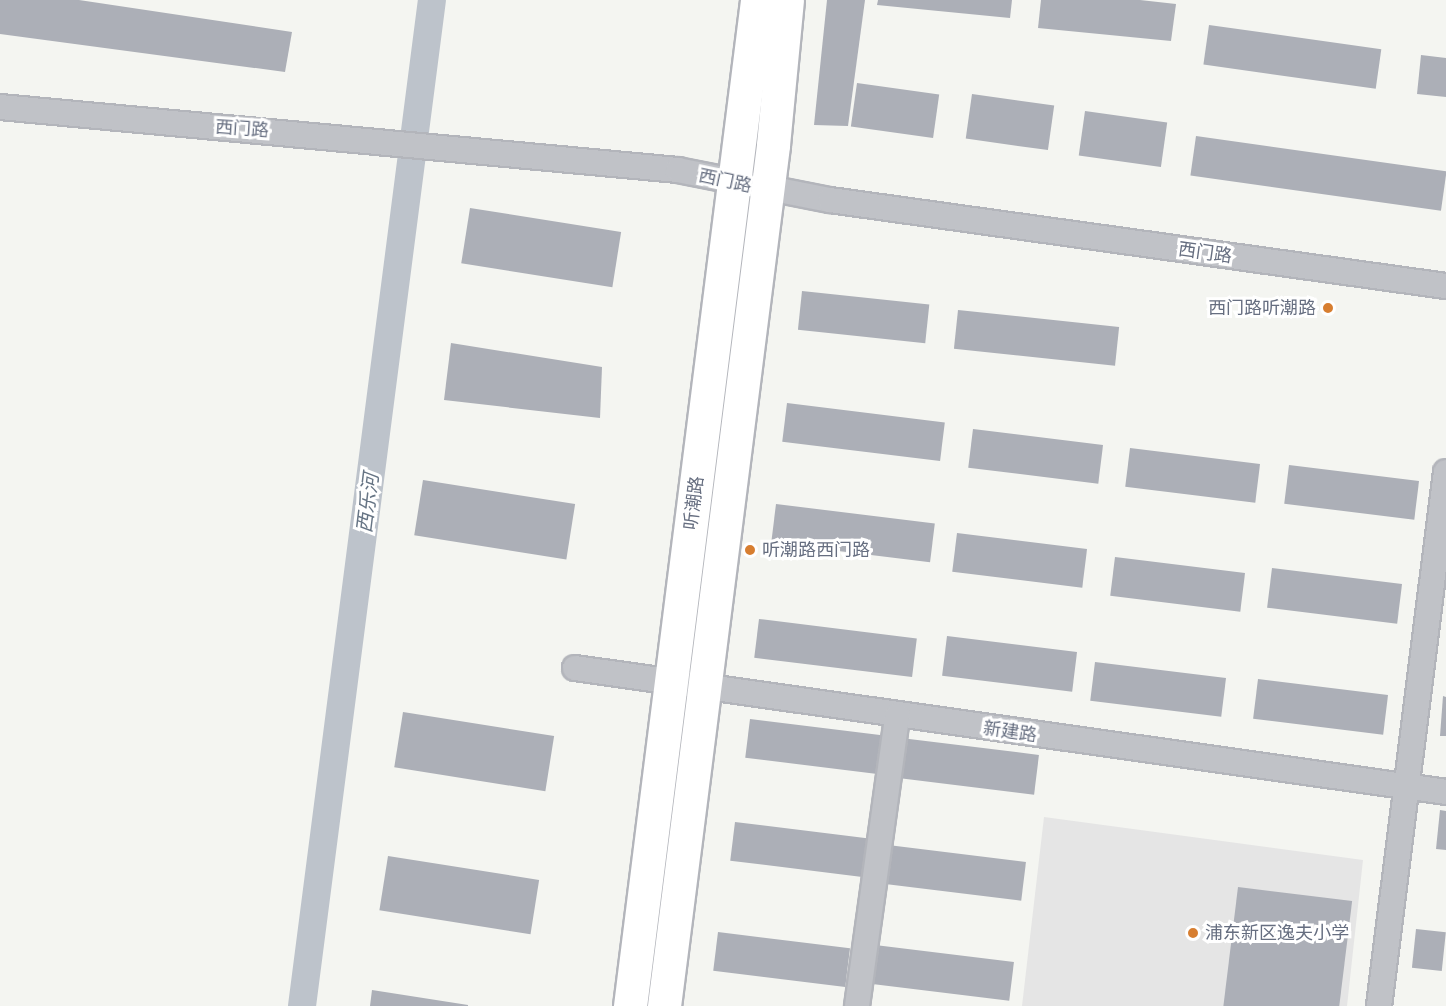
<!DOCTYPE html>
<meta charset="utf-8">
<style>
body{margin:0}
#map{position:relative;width:1446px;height:1006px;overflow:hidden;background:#f4f5f1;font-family:Mulish,"Noto Sans SC",sans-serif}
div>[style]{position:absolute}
.built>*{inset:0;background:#e5e5e5}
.canal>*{height:28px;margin:-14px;padding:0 14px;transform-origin:14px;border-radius:14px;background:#bdc3cb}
.building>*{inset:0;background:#acafb7;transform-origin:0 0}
.roads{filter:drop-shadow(2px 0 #b3b5bb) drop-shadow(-2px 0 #b3b5bb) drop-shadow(0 2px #b3b5bb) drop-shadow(0 -2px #b3b5bb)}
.minor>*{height:24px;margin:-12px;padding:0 12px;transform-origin:12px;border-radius:12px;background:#c0c2c7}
.secondary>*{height:33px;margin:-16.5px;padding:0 16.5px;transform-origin:16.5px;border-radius:16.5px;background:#fff}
.dots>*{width:16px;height:16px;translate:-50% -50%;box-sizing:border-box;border:3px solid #fff;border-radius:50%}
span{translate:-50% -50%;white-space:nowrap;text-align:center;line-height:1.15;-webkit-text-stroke:6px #fff;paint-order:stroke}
.street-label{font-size:18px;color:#666e80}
.poi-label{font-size:18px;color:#666e80}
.right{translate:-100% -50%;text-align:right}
.left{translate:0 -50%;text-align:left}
.water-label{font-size:20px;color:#677585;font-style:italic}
</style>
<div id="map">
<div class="built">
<div style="clip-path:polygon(1044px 817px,1363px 860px,1347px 1006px,1022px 1006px)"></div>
</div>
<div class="canal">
<div style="left:302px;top:1006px;width:1014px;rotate:-82.64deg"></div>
</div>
<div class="building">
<div style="clip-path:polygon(0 0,79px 0,292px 32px,285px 72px,0 34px)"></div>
<div style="clip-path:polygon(827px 0,865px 0,848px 126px,814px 125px)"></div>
<div style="clip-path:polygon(878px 0,1012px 0,1010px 18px,877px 5px)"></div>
<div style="clip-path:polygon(1041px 0,1140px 0,1176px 4px,1171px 41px,1038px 28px)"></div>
<div style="left:1209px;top:25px;width:174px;height:40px;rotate:8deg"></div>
<div style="clip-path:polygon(1421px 55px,1446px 58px,1446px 97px,1417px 94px)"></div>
<div style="left:857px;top:83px;width:83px;height:44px;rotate:8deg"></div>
<div style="left:972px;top:94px;width:83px;height:45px;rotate:8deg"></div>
<div style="left:1085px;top:111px;width:83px;height:45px;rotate:8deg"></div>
<div style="left:1196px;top:136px;width:253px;height:40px;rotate:8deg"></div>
<div style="left:470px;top:208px;width:153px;height:56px;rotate:9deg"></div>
<div style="left:802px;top:291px;width:128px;height:39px;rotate:6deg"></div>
<div style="left:958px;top:310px;width:162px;height:39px;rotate:6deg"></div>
<div style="clip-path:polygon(451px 343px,602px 367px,600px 418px,444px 400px)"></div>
<div style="left:787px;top:403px;width:159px;height:39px;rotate:7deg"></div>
<div style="left:973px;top:429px;width:131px;height:39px;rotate:7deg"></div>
<div style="left:1130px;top:448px;width:131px;height:39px;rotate:7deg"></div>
<div style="left:1289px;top:465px;width:131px;height:39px;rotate:7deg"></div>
<div style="left:423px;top:480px;width:154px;height:56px;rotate:9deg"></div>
<div style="left:776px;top:504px;width:160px;height:39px;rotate:7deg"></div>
<div style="left:957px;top:533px;width:131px;height:39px;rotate:7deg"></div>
<div style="left:1115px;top:557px;width:131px;height:39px;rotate:7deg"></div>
<div style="left:1272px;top:568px;width:131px;height:40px;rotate:7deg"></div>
<div style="left:759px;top:619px;width:159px;height:39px;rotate:7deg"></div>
<div style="left:947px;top:636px;width:131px;height:40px;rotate:7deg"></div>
<div style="left:1095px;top:662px;width:132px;height:39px;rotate:7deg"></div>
<div style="left:1258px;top:679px;width:131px;height:40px;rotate:7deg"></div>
<div style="clip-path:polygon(1443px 696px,1446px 697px,1446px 736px,1440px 736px)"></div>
<div style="left:403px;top:712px;width:153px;height:56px;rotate:9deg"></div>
<div style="left:750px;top:719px;width:133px;height:39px;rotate:7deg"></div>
<div style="left:901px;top:738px;width:139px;height:40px;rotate:7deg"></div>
<div style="clip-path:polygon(1440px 810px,1446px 811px,1446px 850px,1436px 849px)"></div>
<div style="left:735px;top:822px;width:133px;height:39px;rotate:7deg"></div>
<div style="left:888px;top:845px;width:139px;height:39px;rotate:7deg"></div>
<div style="left:388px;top:856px;width:153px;height:55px;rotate:9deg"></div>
<div style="left:1238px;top:887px;width:115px;height:120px;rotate:7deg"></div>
<div style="left:1416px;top:929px;width:30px;height:39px;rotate:6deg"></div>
<div style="left:718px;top:932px;width:133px;height:39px;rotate:7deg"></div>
<div style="left:875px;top:945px;width:140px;height:39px;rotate:7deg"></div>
<div style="clip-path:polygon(372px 990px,468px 1005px,468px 1006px,370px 1006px)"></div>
</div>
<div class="roads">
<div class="minor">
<div style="left:0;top:107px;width:681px;rotate:5.31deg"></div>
<div style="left:678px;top:170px;width:155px;rotate:11.2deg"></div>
<div style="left:830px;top:200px;width:622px;rotate:7.95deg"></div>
<div style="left:575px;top:668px;width:880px;rotate:8.1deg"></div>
<div style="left:857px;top:1006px;width:293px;rotate:-82.1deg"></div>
<div style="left:1379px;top:1006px;width:538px;rotate:-82.85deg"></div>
</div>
<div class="secondary">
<div style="left:630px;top:1006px;width:1014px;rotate:-82.8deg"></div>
<div style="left:664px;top:1006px;width:868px;rotate:-82.78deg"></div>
<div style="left:773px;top:145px;width:146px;rotate:-84.5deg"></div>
</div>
</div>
<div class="dots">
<div style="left:1328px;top:308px;background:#d77e30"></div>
<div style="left:750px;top:550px;background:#d77e30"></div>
<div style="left:1193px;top:933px;background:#d77e30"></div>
</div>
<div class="street-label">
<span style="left:242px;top:129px;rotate:4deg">西门路</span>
<span style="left:725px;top:181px;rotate:12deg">西门路</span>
<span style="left:1205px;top:253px;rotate:8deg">西门路</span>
<span style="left:694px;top:503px;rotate:-83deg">听潮路</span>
<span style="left:1010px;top:732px;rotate:8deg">新建路</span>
</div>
<div class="poi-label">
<span class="right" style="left:1316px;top:308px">西门路听潮路</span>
<span class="left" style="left:762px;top:550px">听潮路西门路</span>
<span class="left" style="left:1205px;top:933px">浦东新区逸夫小学</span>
</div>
<div class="water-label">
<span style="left:367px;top:503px;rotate:-83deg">西乐河</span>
</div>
</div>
